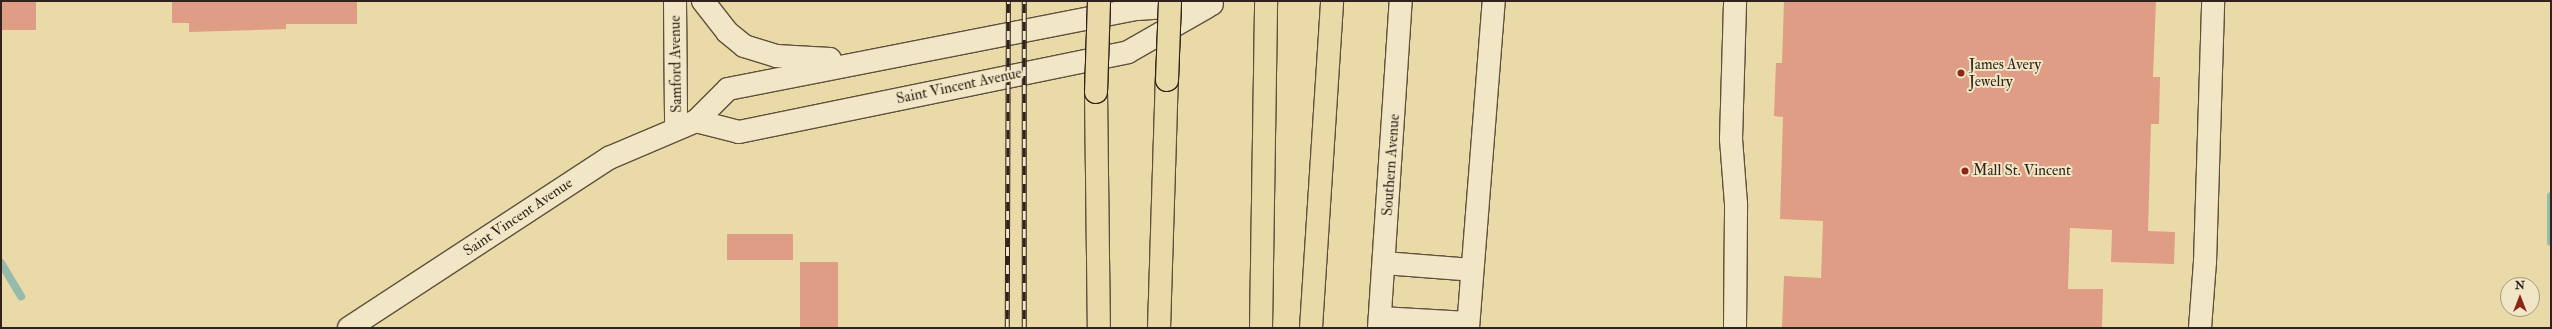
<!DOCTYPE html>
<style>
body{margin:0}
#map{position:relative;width:2552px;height:329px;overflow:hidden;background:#eadaa8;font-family:"IM FELL Double Pica",serif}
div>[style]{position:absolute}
.stream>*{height:8px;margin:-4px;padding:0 4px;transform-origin:4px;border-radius:4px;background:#98baad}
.building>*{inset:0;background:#de9d84;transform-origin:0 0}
.roads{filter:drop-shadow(1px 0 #5f513e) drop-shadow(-1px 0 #5f513e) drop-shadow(0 1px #5f513e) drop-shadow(0 -1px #5f513e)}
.minor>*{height:22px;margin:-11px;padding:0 11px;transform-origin:11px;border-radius:11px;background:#f1e7c6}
.highway>*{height:22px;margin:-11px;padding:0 11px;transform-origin:11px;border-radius:11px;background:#eadaa8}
.rail>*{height:4.5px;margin-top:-2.25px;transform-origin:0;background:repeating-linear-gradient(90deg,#f1e7c6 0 9px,#31231b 0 18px);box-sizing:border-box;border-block:1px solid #31231b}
.bridges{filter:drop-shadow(1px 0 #31231b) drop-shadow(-1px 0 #31231b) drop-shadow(0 1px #31231b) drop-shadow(0 -1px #31231b)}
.highway-bridge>*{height:22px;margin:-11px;padding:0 11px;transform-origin:11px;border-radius:11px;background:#eadaa8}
.dots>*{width:11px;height:11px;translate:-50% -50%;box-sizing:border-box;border:2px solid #f1e7c6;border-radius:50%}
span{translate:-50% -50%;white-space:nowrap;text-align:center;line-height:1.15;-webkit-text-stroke:4px #f1e7c6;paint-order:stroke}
.street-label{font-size:15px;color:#31231b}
.poi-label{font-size:15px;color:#31231b}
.left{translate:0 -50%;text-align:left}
.frame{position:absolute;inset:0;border:2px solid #31231b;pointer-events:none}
.north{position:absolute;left:2500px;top:277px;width:40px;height:40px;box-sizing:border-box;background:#f1e7c6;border:1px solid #a49982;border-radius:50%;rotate:0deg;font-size:11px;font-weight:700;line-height:16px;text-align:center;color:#31231b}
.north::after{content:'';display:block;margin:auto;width:14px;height:18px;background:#8f2418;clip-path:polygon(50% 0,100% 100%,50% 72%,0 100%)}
</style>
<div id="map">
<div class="stream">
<div style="left:2551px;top:196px;width:46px;rotate:90deg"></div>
<div style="left:1px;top:263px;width:39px;rotate:59deg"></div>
</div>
<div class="building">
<div style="left:1px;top:1px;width:35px;height:29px"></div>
<div style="clip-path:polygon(172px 1px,357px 1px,357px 24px,286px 24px,286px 29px,189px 32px,189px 23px,172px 23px)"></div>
<div style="clip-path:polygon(1784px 1px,2156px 1px,2153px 77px,2160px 77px,2159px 124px,2151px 124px,2148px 231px,2175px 232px,2174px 264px,2111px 262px,2112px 230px,2070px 228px,2068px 289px,2103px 289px,2102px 328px,1782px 328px,1784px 276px,1821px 278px,1823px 221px,1780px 219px,1783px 117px,1774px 116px,1776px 63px,1782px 63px)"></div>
<div style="left:727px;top:234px;width:66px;height:26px"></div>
<div style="left:800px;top:262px;width:38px;height:66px"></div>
</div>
<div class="roads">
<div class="minor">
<div style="left:675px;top:1px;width:127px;rotate:89.5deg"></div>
<div style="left:703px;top:1px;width:39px;rotate:52deg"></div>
<div style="left:727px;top:32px;width:22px;rotate:39deg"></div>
<div style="left:744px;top:46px;width:34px;rotate:17deg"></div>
<div style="left:776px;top:56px;width:54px;rotate:3.2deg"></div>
<div style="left:696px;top:121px;width:44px;rotate:14.3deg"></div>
<div style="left:739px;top:132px;width:397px;rotate:-11.6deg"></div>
<div style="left:1128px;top:52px;width:91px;rotate:-29.7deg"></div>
<div style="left:1384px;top:263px;width:88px;rotate:4.5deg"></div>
<div style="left:1380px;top:318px;width:88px;rotate:3.3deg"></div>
<div style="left:349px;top:328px;width:311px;rotate:-33.2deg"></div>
<div style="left:609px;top:158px;width:95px;rotate:-23deg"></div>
<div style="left:696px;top:121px;width:45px;rotate:-45deg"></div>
<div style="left:728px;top:89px;width:417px;rotate:-11.1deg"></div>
<div style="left:1137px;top:9px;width:75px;rotate:-3.8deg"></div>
<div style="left:1379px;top:328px;width:328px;rotate:-86.2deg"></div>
<div style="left:1468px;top:328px;width:328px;rotate:-85.5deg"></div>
<div style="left:1735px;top:328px;width:124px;rotate:-89.5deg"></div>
<div style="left:1736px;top:204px;width:65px;rotate:-94.4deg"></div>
<div style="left:1731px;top:139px;width:138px;rotate:-88.3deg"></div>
<div style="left:2200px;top:328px;width:66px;rotate:-85.7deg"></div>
<div style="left:2205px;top:262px;width:261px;rotate:-88.2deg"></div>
</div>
<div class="highway">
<div style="left:1096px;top:92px;width:236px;rotate:89.3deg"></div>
<div style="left:1159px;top:328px;width:248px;rotate:-88.2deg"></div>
<div style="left:1261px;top:328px;width:327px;rotate:-89.1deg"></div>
<div style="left:1311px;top:328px;width:328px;rotate:-86.3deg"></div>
</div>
</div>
<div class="rail">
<div style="left:1007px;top:328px;width:327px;rotate:-89.8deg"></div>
<div style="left:1024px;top:328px;width:327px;rotate:-90deg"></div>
</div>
<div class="bridges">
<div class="highway-bridge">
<div style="left:1167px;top:80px;width:79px;rotate:-87.8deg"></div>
<div style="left:1096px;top:92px;width:91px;rotate:-88.1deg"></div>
</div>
</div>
<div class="dots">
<div style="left:1961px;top:73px;background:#8f2418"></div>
<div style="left:1965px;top:171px;background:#8f2418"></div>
</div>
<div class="street-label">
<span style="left:676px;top:64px;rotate:-91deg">Samford Avenue</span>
<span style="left:959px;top:86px;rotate:-12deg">Saint Vincent Avenue</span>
<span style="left:1391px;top:165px;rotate:-86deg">Southern Avenue</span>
<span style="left:518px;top:217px;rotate:-34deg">Saint Vincent Avenue</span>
</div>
<div class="poi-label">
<span class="left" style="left:1969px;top:73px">James Avery<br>Jewelry</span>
<span class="left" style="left:1973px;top:171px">Mall St. Vincent</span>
</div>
<div class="frame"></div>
<div class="north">N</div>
</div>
